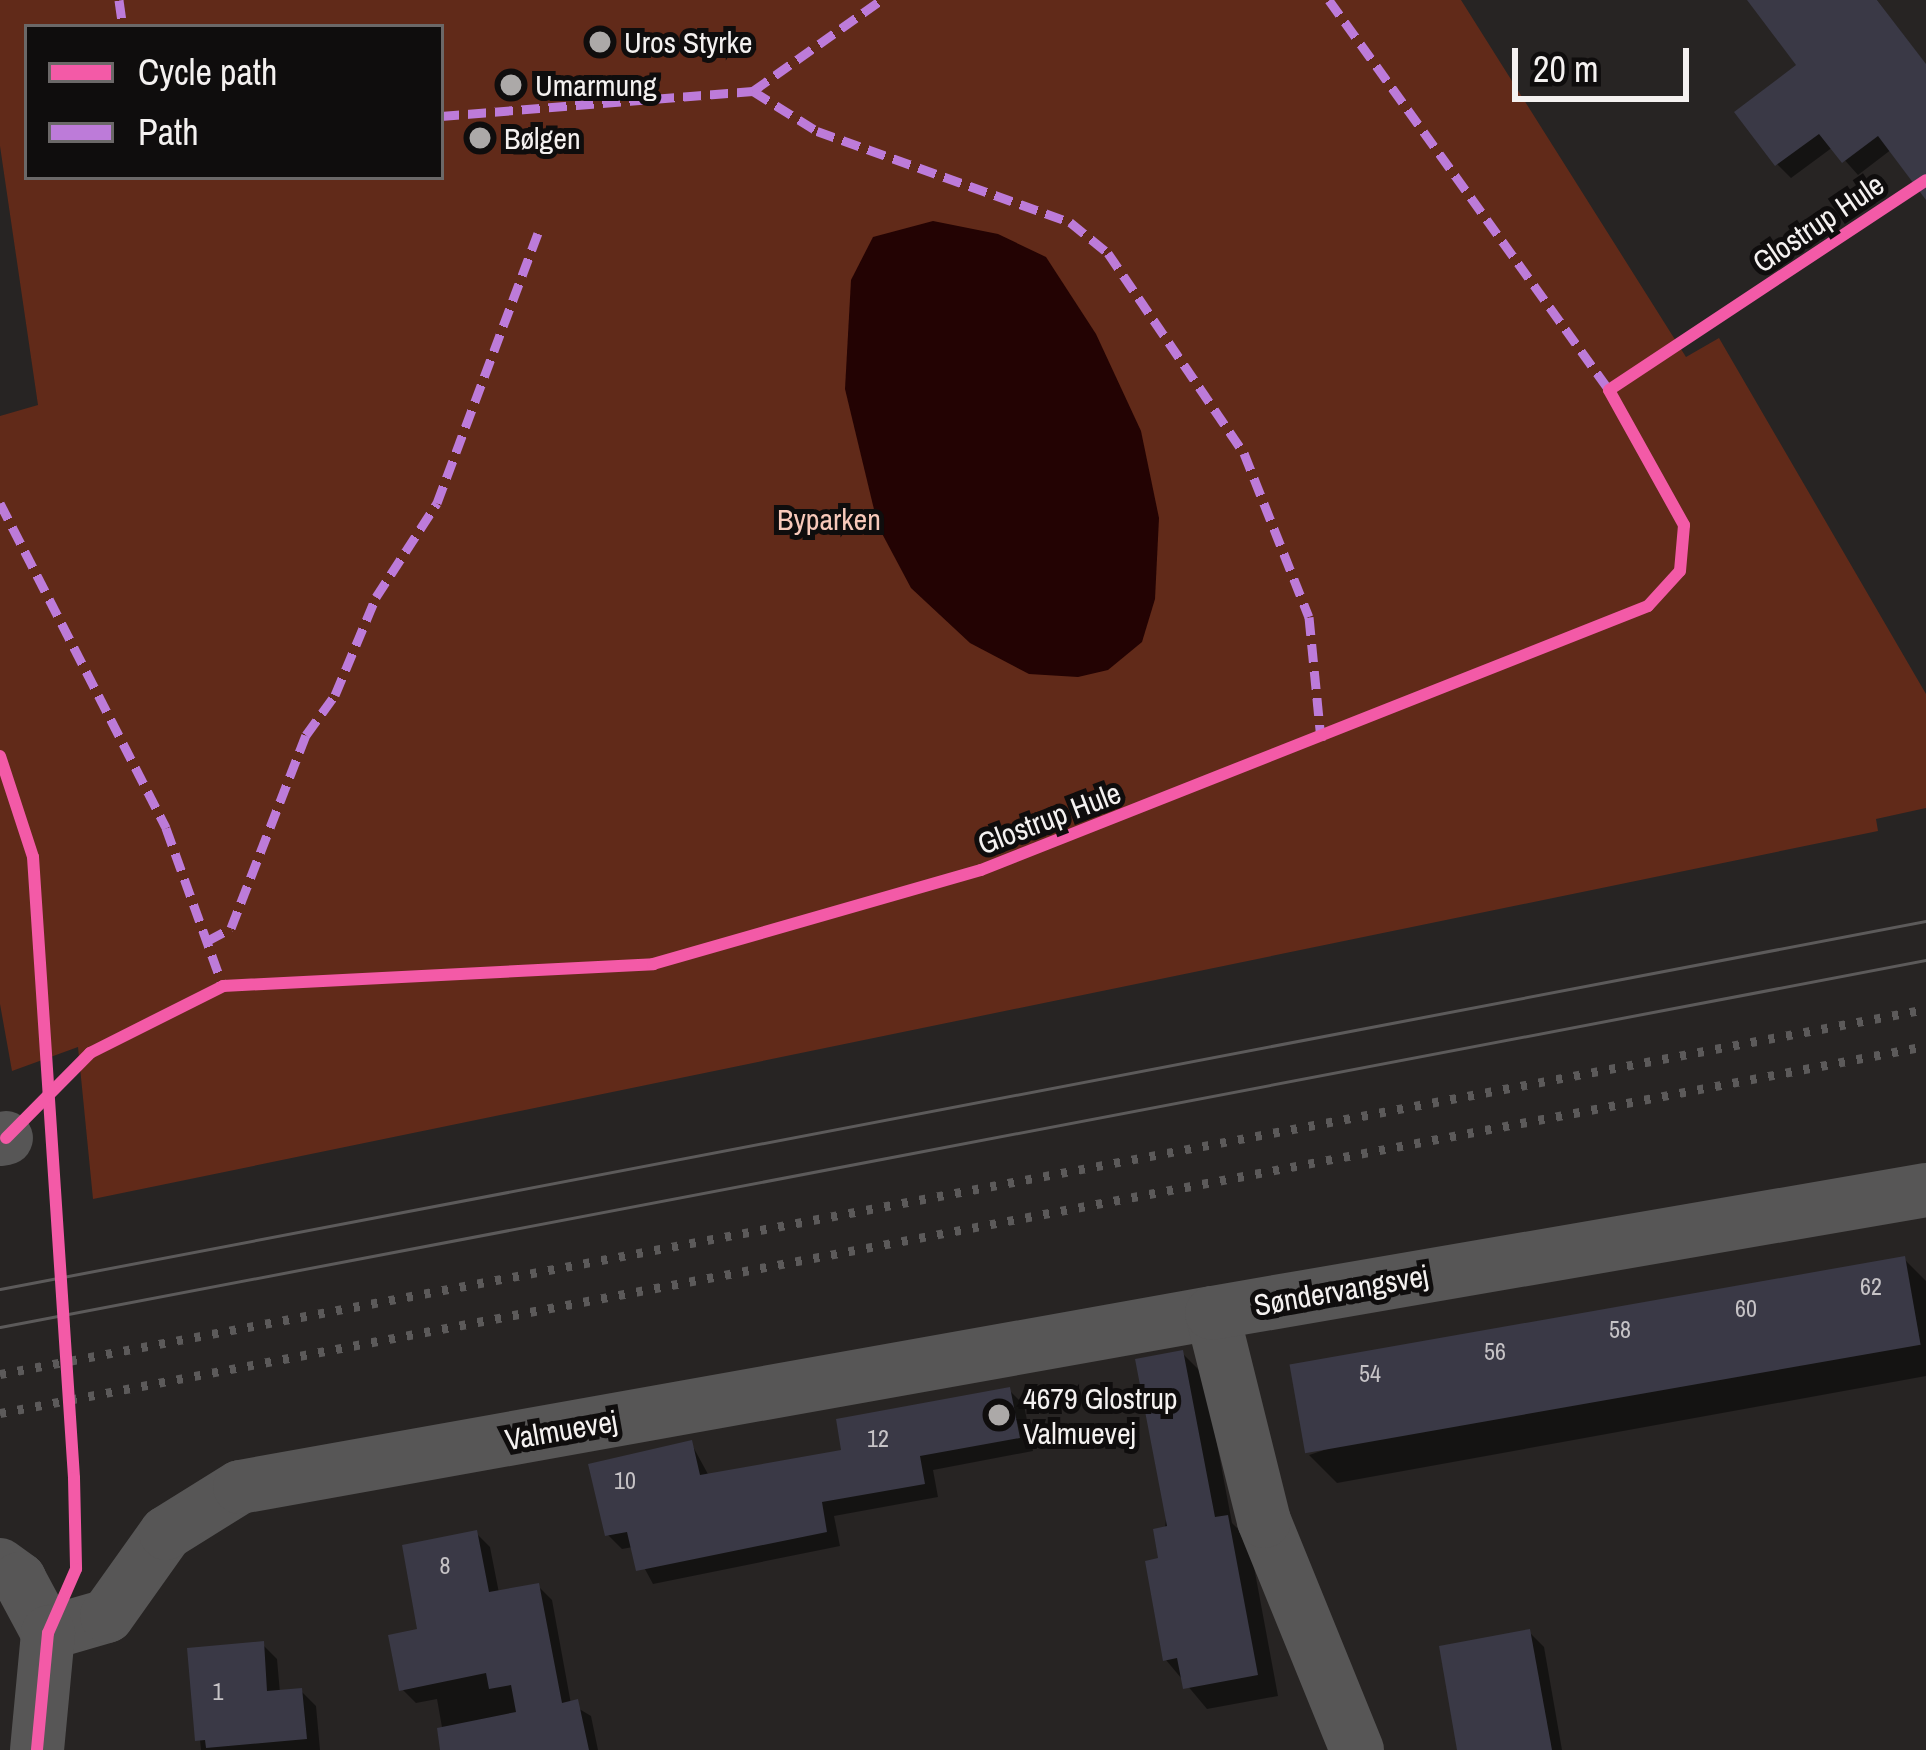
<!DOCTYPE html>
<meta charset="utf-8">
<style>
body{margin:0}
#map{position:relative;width:1926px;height:1750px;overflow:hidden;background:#272423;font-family:"Archivo Narrow",sans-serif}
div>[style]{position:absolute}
.green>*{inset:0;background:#612a19}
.water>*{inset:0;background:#230303}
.shadow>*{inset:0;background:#0007}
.building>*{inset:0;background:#3a3946;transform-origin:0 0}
.street>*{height:54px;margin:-27px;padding:0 27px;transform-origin:27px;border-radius:27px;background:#575656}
.tram>*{height:3px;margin:-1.5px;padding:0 1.5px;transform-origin:1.5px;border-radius:1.5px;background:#5c5a5a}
.rail>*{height:9px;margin-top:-4.5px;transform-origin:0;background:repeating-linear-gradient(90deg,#5c5a5a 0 6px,transparent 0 18px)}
.quiet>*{height:9px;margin-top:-4.5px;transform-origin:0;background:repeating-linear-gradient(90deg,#bd7bd9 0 18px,transparent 0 27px)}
.cycleway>*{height:12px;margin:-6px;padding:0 6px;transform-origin:6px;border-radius:6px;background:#f35aa7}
.dots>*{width:33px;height:33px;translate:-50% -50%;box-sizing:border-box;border:6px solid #0f0d0d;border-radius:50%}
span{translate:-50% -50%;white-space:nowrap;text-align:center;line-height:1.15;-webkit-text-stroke:10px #0f0d0d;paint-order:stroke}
.number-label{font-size:24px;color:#c6c3c6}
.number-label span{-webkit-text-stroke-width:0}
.poi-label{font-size:30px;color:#f4f1f0}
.left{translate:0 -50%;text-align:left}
.street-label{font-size:30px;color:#f4f1f0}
.park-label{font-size:30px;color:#f8c9ba}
.legend{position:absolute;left:24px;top:24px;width:420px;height:156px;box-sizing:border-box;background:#0f0d0d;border:3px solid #6b6868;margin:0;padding:15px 21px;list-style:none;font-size:36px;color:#f4f1f0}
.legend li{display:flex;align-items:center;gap:24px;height:60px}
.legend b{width:60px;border:3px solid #6b6868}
.scale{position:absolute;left:1512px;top:48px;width:177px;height:54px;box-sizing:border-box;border:6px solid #f4f1f0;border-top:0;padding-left:15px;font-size:36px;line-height:42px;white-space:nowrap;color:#f4f1f0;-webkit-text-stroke:9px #0f0d0d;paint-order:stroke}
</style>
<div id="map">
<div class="green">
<div style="clip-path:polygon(evenodd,0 0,1461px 0,1686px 357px,1719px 338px,1926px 694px,1926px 808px,1876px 819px,1878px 831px,93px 1199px,78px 1047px,12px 1071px,0 1004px,0 416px,38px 405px,0 146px,0 0,27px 27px,441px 27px,441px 177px,27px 177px,27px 27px)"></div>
</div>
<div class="water">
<div style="clip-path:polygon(933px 221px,998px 234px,1046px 257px,1096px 334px,1141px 431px,1159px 518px,1155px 599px,1142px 642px,1108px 670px,1078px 677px,1029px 674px,970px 643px,911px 588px,878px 526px,845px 389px,851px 280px,873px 237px)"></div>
</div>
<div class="shadow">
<div style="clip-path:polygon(1751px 0,1877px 0,1926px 65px,1926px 175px,1892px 149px,1858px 175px,1833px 147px,1791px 178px,1777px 164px,1738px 112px,1800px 65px)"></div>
<div style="clip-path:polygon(1904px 1259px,1926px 1281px,1926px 1376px,1337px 1483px,1309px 1455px)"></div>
<div style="clip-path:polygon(1182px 1353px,1204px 1375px,1232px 1523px,1249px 1540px,1278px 1696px,1207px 1709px,1166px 1660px,1162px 1560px)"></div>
<div style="clip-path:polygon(1009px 1390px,1024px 1405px,1033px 1451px,933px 1470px,938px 1497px,834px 1516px,840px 1546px,653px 1584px,633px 1547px,622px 1549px,608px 1535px,691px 1443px,709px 1476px,845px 1453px)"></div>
<div style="clip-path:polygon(476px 1533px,490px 1547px,499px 1593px,538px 1586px,552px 1600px,571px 1704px,591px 1716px,598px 1750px,446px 1750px,437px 1699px,416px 1703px,402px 1689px,420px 1632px)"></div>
<div style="clip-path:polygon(1529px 1632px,1544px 1647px,1562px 1750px,1460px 1750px)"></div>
<div style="clip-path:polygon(262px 1644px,277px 1659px,280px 1693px,301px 1691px,316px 1706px,320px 1750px,201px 1750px,191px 1650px)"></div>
</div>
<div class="building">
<div style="clip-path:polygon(1747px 0,1877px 0,1926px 64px,1926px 200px,1878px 136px,1842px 163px,1819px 134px,1775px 166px,1734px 112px,1796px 65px)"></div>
<div style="left:1905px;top:1256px;width:90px;height:625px;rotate:80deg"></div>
<div style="clip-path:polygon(1183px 1350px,1215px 1517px,1228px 1515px,1258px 1675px,1183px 1689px,1177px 1658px,1163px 1661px,1145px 1561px,1158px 1558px,1153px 1529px,1167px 1526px,1135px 1359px)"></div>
<div style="clip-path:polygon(1010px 1387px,1020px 1438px,920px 1456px,925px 1484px,822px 1502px,827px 1532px,636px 1571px,627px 1532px,605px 1536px,588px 1464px,692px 1440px,700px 1475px,841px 1450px,836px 1419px)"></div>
<div style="clip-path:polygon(477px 1530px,489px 1592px,539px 1583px,562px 1703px,578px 1699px,589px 1750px,440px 1750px,437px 1728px,516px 1712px,511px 1685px,489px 1689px,486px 1673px,399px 1691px,388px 1635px,417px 1629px,402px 1545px)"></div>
<div style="clip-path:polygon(1530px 1629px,1552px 1750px,1457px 1750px,1439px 1646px)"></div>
<div style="clip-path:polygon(264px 1641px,267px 1691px,302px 1688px,307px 1739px,206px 1748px,205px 1740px,195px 1741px,187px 1648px)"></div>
</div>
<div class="street">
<div style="left:0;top:1139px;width:6px;rotate:-9deg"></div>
<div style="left:0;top:1565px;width:24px;rotate:36deg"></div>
<div style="left:19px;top:1579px;width:61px;rotate:61.8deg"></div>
<div style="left:48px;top:1633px;width:61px;rotate:-16.1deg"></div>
<div style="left:107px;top:1616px;width:102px;rotate:-54.6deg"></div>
<div style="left:166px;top:1533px;width:87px;rotate:-31.9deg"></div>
<div style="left:240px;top:1487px;width:987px;rotate:-10.15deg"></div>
<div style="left:37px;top:1750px;width:118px;rotate:-84.6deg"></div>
<div style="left:1357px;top:1750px;width:247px;rotate:-112.1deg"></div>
<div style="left:1264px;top:1521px;width:214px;rotate:-104deg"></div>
<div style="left:1212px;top:1313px;width:725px;rotate:-9.77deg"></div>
</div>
<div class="tram">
<div style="left:0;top:1289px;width:1961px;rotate:-10.82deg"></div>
<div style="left:0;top:1327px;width:1961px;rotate:-10.79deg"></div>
</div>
<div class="rail">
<div style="left:0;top:1374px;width:1960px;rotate:-10.73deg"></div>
<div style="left:0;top:1413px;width:1961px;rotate:-10.79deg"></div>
</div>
<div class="quiet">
<div style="left:119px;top:0;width:27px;rotate:82deg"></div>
<div style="left:1329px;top:0;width:480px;rotate:54.3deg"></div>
<div style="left:753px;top:91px;width:75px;rotate:32deg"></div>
<div style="left:817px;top:131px;width:269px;rotate:19.8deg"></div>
<div style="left:1070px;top:222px;width:49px;rotate:39.2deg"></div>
<div style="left:1108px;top:253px;width:242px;rotate:55.8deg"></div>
<div style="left:1244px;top:453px;width:176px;rotate:68.4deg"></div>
<div style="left:1309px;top:617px;width:124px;rotate:84.4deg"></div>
<div style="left:441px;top:116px;width:313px;rotate:-4.6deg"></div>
<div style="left:753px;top:91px;width:157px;rotate:-35.4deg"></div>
<div style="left:0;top:503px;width:365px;rotate:62.9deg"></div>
<div style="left:166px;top:828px;width:168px;rotate:70.2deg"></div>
<div style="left:207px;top:941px;width:27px;rotate:-28deg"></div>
<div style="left:231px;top:928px;width:207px;rotate:-68.8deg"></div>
<div style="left:306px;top:735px;width:49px;rotate:-54.1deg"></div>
<div style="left:335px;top:695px;width:106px;rotate:-67.3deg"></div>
<div style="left:376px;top:597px;width:112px;rotate:-57deg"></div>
<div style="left:437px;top:503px;width:288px;rotate:-69.5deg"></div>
</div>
<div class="cycleway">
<div style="left:0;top:756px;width:106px;rotate:71.9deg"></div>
<div style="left:33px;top:857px;width:622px;rotate:86.22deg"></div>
<div style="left:74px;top:1478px;width:91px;rotate:88.7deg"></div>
<div style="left:76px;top:1569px;width:70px;rotate:113.6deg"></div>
<div style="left:48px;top:1633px;width:118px;rotate:95.4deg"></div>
<div style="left:6px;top:1138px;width:120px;rotate:-45.3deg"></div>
<div style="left:90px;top:1053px;width:149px;rotate:-26.7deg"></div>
<div style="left:223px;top:986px;width:431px;rotate:-2.9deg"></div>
<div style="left:653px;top:964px;width:341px;rotate:-16deg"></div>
<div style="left:981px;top:870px;width:717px;rotate:-21.59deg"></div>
<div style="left:1648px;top:606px;width:47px;rotate:-47.6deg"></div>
<div style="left:1680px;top:571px;width:46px;rotate:-85deg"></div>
<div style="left:1684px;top:525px;width:154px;rotate:-119.1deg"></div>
<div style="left:1609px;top:390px;width:380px;rotate:-33.5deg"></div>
</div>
<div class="dots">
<div style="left:600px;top:42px;background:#aca9a8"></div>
<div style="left:511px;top:85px;background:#aca9a8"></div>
<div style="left:480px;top:138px;background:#aca9a8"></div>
<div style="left:999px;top:1415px;background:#aca9a8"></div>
</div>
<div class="number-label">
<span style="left:1871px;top:1287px">62</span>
<span style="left:1746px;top:1309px">60</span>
<span style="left:1620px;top:1330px">58</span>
<span style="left:1495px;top:1352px">56</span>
<span style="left:1370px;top:1374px">54</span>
<span style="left:878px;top:1439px">12</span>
<span style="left:625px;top:1481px">10</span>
<span style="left:445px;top:1566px">8</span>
<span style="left:218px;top:1692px">1</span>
</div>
<div class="poi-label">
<span class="left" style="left:624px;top:42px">Uros Styrke</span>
<span class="left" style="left:535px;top:85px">Umarmung</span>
<span class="left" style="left:504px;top:138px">Bølgen</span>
<span class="left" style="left:1023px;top:1415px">4679 Glostrup<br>Valmuevej</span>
</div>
<div class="street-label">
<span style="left:1818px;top:223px;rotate:-34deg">Glostrup Hule</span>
<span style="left:1049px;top:818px;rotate:-21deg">Glostrup Hule</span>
<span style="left:1341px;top:1290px;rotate:-10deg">Søndervangsvej</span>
<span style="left:561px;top:1430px;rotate:-10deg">Valmuevej</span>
</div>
<div class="park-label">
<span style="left:829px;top:519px">Byparken</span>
</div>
<ul class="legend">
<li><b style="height:15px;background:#f35aa7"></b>Cycle path</li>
<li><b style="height:15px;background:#bd7bd9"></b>Path</li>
</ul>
<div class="scale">20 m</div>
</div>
